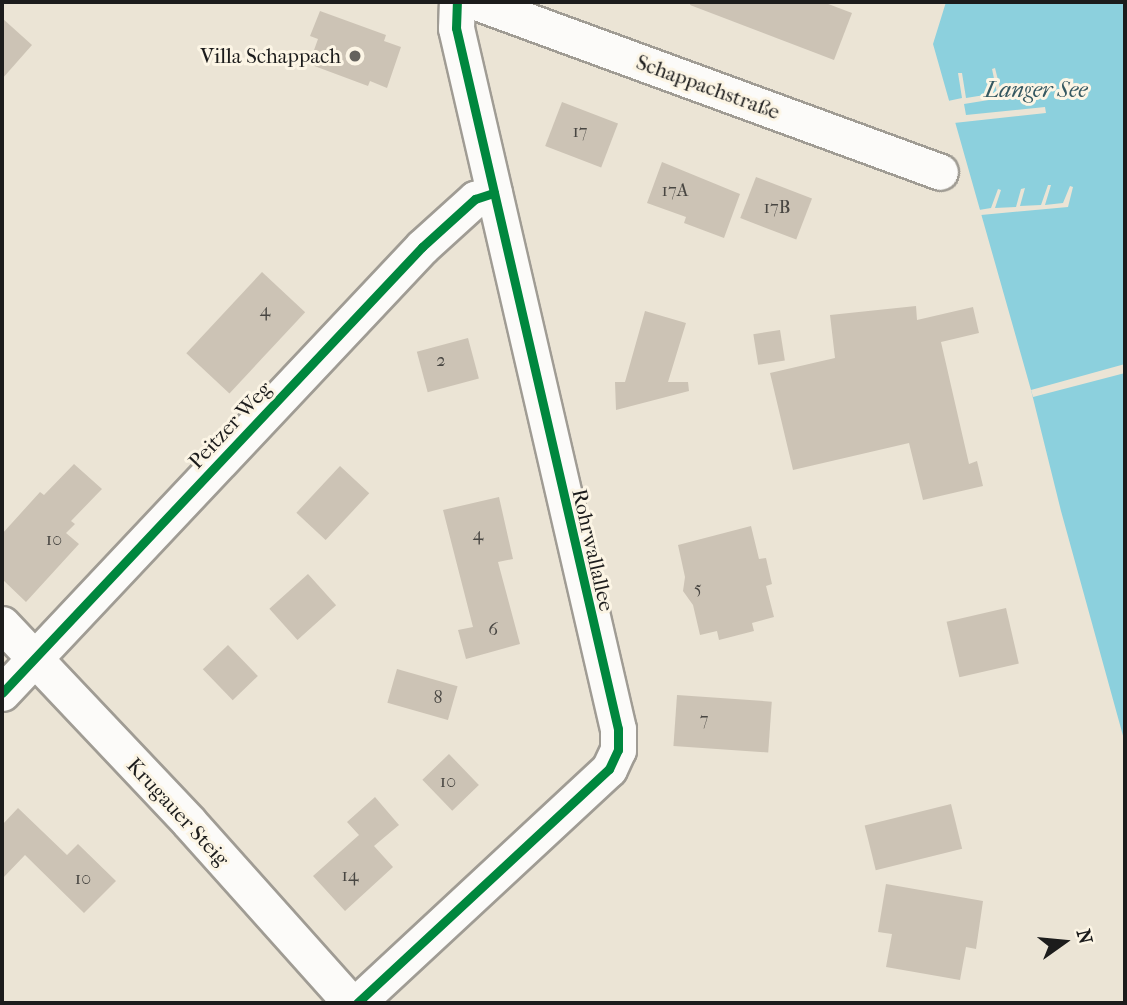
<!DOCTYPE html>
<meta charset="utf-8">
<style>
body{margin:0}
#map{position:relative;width:1127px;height:1005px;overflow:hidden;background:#ebe4d5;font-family:"IM FELL French Canon",serif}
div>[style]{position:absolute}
.water>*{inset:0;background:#8cd0dd}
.pier>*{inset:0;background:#ebe4d5}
.building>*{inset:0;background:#ccc3b5;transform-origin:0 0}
.roads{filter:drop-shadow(2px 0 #a09c94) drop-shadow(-2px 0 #a09c94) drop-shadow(0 2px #a09c94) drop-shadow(0 -2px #a09c94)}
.minor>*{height:35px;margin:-17.5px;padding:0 17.5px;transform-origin:17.5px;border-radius:17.5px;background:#fcfbf9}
.cycleway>*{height:9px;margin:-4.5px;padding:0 4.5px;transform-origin:4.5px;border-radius:4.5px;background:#00873e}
.dots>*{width:19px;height:19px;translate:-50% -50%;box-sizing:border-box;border:4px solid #fcf5e5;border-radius:50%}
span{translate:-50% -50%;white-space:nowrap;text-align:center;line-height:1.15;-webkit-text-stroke:6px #fcf5e5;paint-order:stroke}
.number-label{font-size:18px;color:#484642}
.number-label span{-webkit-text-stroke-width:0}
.poi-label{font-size:21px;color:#1c1c1c}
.right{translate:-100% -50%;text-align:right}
.street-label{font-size:21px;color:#1c1c1c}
.water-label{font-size:23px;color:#355861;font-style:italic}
.frame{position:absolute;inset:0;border:4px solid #1c1c1c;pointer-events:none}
.north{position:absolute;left:1029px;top:907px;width:70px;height:70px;-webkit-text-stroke:5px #fcf5e5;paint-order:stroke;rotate:75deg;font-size:19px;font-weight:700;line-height:28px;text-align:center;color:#1c1c1c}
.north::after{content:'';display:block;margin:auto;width:24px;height:32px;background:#1c1c1c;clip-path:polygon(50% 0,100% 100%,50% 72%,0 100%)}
</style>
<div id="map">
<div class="water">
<div style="clip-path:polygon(946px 2px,1125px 2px,1125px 743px,1061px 511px,1031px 390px,933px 44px)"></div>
</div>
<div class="pier">
<div style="clip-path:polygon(995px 68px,1001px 92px,1019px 89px,1020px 95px,964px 104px,966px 115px,1045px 107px,1046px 113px,954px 123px,948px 101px,962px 98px,958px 73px,962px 73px,966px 98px,997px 93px,992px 69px)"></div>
<div style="clip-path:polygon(1048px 185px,1051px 185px,1045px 205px,1063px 203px,1070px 186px,1073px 187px,1068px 207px,981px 215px,979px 210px,991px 208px,998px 189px,1001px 190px,995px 208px,1016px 207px,1021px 189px,1025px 188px,1020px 206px,1041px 205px)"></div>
<div style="clip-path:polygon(1125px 364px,1125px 373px,1033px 397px,1031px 390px)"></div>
</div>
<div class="building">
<div style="clip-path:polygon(691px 2px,823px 2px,852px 13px,834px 60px,690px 5px)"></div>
<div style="clip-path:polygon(320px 11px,386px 35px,384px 41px,401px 47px,387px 88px,370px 81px,368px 86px,309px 64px,318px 39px,310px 36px)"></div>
<div style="clip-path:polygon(2px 18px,32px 45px,2px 79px)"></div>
<div style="left:562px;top:102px;width:60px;height:47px;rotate:21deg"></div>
<div style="clip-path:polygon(662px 162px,740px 194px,724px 238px,684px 223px,686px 217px,647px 203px)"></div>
<div style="left:756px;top:177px;width:60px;height:44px;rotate:21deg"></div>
<div style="left:262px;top:272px;width:59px;height:111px;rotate:43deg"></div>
<div style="clip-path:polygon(916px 306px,917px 320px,973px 307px,979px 333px,941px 342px,969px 464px,977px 461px,983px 486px,923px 500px,909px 443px,793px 470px,770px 373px,835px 358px,830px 315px)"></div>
<div style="clip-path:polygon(645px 311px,686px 323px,668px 382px,688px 382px,689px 391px,616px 410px,615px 382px,625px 382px)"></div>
<div style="left:780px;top:330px;width:31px;height:27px;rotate:81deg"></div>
<div style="left:468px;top:338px;width:42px;height:53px;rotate:75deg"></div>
<div style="clip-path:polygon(74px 464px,102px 489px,71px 521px,75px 524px,66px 533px,79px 544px,26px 602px,2px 579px,2px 534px,40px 492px,44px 495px)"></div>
<div style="left:340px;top:466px;width:40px;height:64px;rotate:43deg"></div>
<div style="clip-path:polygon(499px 497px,513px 559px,498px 562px,520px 644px,466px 659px,458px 630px,473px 627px,443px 510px)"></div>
<div style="clip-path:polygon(751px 526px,759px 559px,766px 558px,772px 584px,766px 586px,774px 617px,752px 623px,754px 631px,719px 640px,717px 631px,700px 635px,693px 605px,683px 591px,685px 577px,678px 545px)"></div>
<div style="left:308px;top:574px;width:42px;height:52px;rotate:48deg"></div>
<div style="left:1006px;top:608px;width:57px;height:61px;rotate:77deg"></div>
<div style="left:228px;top:645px;width:43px;height:35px;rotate:46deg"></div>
<div style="left:397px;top:669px;width:63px;height:35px;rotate:16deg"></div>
<div style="left:677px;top:695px;width:95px;height:51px;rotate:4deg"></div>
<div style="left:449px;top:754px;width:43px;height:37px;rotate:46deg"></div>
<div style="clip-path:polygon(375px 797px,399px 825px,374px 846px,393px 867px,345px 911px,313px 876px,359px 835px,347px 822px)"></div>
<div style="left:951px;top:804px;width:46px;height:89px;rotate:76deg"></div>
<div style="clip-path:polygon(18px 808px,67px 855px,78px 844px,116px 881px,84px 913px,25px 855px,2px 879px,2px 825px)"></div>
<div style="clip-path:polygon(886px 884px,983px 901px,976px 949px,966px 947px,960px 980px,886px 967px,892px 934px,878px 932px)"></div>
</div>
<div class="roads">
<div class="minor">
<div style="left:476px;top:2px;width:494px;rotate:20.1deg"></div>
<div style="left:2px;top:624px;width:272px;rotate:46.6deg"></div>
<div style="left:189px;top:822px;width:243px;rotate:48.2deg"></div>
<div style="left:2px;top:693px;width:613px;rotate:-46.72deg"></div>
<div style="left:422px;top:247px;width:72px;rotate:-42.2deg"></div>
<div style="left:475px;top:199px;width:20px;rotate:-18deg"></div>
<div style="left:357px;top:1003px;width:344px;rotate:-42.9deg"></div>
<div style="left:609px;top:769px;width:21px;rotate:-65deg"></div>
<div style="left:618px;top:750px;width:21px;rotate:-90deg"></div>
<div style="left:618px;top:729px;width:719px;rotate:-103.01deg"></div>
<div style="left:456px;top:28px;width:26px;rotate:-88deg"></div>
</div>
</div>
<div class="cycleway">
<div style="left:2px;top:693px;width:613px;rotate:-46.72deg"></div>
<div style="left:422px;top:247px;width:72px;rotate:-42.2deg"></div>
<div style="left:475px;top:199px;width:20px;rotate:-18deg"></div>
<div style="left:357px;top:1003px;width:344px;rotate:-42.9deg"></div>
<div style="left:609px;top:769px;width:21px;rotate:-65deg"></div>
<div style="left:618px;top:750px;width:21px;rotate:-90deg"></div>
<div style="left:618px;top:729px;width:719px;rotate:-103.01deg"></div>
<div style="left:456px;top:28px;width:26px;rotate:-88deg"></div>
</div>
<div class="dots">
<div style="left:355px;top:56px;background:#64625d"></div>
</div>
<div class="number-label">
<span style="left:580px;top:132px">17</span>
<span style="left:675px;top:191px">17A</span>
<span style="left:777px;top:208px">17B</span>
<span style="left:265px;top:311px">4</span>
<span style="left:441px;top:361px">2</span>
<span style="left:478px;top:535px">4</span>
<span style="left:54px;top:540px">10</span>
<span style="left:698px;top:589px">5</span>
<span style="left:493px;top:630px">6</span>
<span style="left:438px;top:698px">8</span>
<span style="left:704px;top:720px">7</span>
<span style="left:448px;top:782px">10</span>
<span style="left:350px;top:876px">14</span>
<span style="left:83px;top:879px">10</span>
</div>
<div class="poi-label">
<span class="right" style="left:341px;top:56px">Villa Schappach</span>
</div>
<div class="street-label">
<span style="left:708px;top:87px;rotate:20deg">Schappachstraße</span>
<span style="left:230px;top:425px;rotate:-47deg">Peitzer Weg</span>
<span style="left:593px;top:550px;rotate:77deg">Rohrwallallee</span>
<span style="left:178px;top:812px;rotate:47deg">Krugauer Steig</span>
</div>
<div class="water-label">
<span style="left:1036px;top:90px">Langer See</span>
</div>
<div class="frame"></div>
<div class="north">N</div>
</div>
